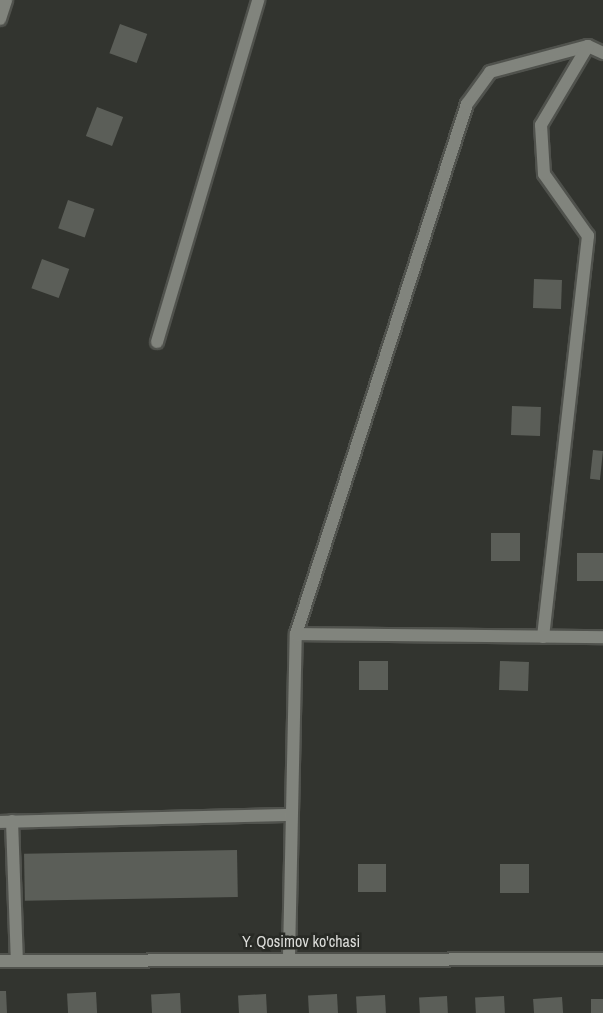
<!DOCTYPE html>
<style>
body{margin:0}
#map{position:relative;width:603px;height:1013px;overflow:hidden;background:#32342f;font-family:"Archivo Narrow",sans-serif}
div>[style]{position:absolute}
.building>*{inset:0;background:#5b5e58;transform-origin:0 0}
.roads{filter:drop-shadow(2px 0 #50524d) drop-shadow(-2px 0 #50524d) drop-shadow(0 2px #50524d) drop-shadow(0 -2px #50524d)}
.lane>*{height:12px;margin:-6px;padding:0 6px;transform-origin:6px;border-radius:6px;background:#81847d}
.street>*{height:12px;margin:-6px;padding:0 6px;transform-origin:6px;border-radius:6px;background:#81847d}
span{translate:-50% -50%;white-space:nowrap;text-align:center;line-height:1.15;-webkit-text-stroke:5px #282a25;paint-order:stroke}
.street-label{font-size:16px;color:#dbdcd9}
</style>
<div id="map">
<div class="building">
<div style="left:120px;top:24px;width:29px;height:31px;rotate:20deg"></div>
<div style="left:97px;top:107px;width:28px;height:31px;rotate:21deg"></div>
<div style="left:68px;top:200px;width:28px;height:30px;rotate:19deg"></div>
<div style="left:42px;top:259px;width:29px;height:31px;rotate:20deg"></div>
<div style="left:534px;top:279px;width:28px;height:29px;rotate:2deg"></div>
<div style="left:512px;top:406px;width:29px;height:29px;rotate:2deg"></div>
<div style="left:593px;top:450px;width:10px;height:29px;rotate:6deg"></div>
<div style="left:491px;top:533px;width:29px;height:28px"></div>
<div style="left:577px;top:553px;width:26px;height:28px"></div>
<div style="left:359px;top:661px;width:29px;height:29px"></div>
<div style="left:500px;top:661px;width:29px;height:29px;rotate:2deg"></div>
<div style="left:237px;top:850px;width:47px;height:213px;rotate:89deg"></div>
<div style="left:358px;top:864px;width:28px;height:28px"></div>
<div style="left:500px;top:864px;width:29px;height:29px"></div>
<div style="clip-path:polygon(0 991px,6px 991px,7px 1013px,0 1013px)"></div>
<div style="left:96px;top:992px;width:21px;height:29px;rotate:87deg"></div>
<div style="left:180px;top:993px;width:20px;height:29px;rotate:87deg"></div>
<div style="left:266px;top:994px;width:19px;height:28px;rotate:87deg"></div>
<div style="left:337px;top:994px;width:19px;height:29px;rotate:87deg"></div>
<div style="left:385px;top:995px;width:18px;height:29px;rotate:87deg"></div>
<div style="left:447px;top:996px;width:17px;height:28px;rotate:87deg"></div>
<div style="left:504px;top:996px;width:17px;height:29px;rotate:87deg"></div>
<div style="left:562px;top:997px;width:16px;height:29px;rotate:86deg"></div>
<div style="left:591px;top:999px;width:12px;height:14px"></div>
</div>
<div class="roads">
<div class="lane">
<div style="left:12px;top:821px;width:140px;rotate:88deg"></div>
<div style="left:0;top:822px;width:290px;rotate:-1.4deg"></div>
</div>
<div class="street">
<div style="left:0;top:19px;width:20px;rotate:-72deg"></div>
<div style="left:157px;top:342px;width:357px;rotate:-73.5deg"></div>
<div style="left:296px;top:634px;width:557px;rotate:-72.12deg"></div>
<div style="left:467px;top:104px;width:39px;rotate:-54deg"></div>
<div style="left:490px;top:72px;width:101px;rotate:-14.9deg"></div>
<div style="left:588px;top:46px;width:17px;rotate:25deg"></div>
<div style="left:543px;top:637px;width:404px;rotate:-83.6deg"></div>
<div style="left:588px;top:236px;width:76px;rotate:-125.4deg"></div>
<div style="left:544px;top:174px;width:49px;rotate:-93.5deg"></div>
<div style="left:541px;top:125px;width:92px;rotate:-59.3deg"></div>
<div style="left:289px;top:956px;width:322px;rotate:-88.8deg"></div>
<div style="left:296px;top:634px;width:307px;rotate:0.6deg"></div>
<div style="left:0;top:961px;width:603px;rotate:-0.19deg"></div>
</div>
</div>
<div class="street-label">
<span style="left:301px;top:941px">Y. Qosimov ko'chasi</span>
</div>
</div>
